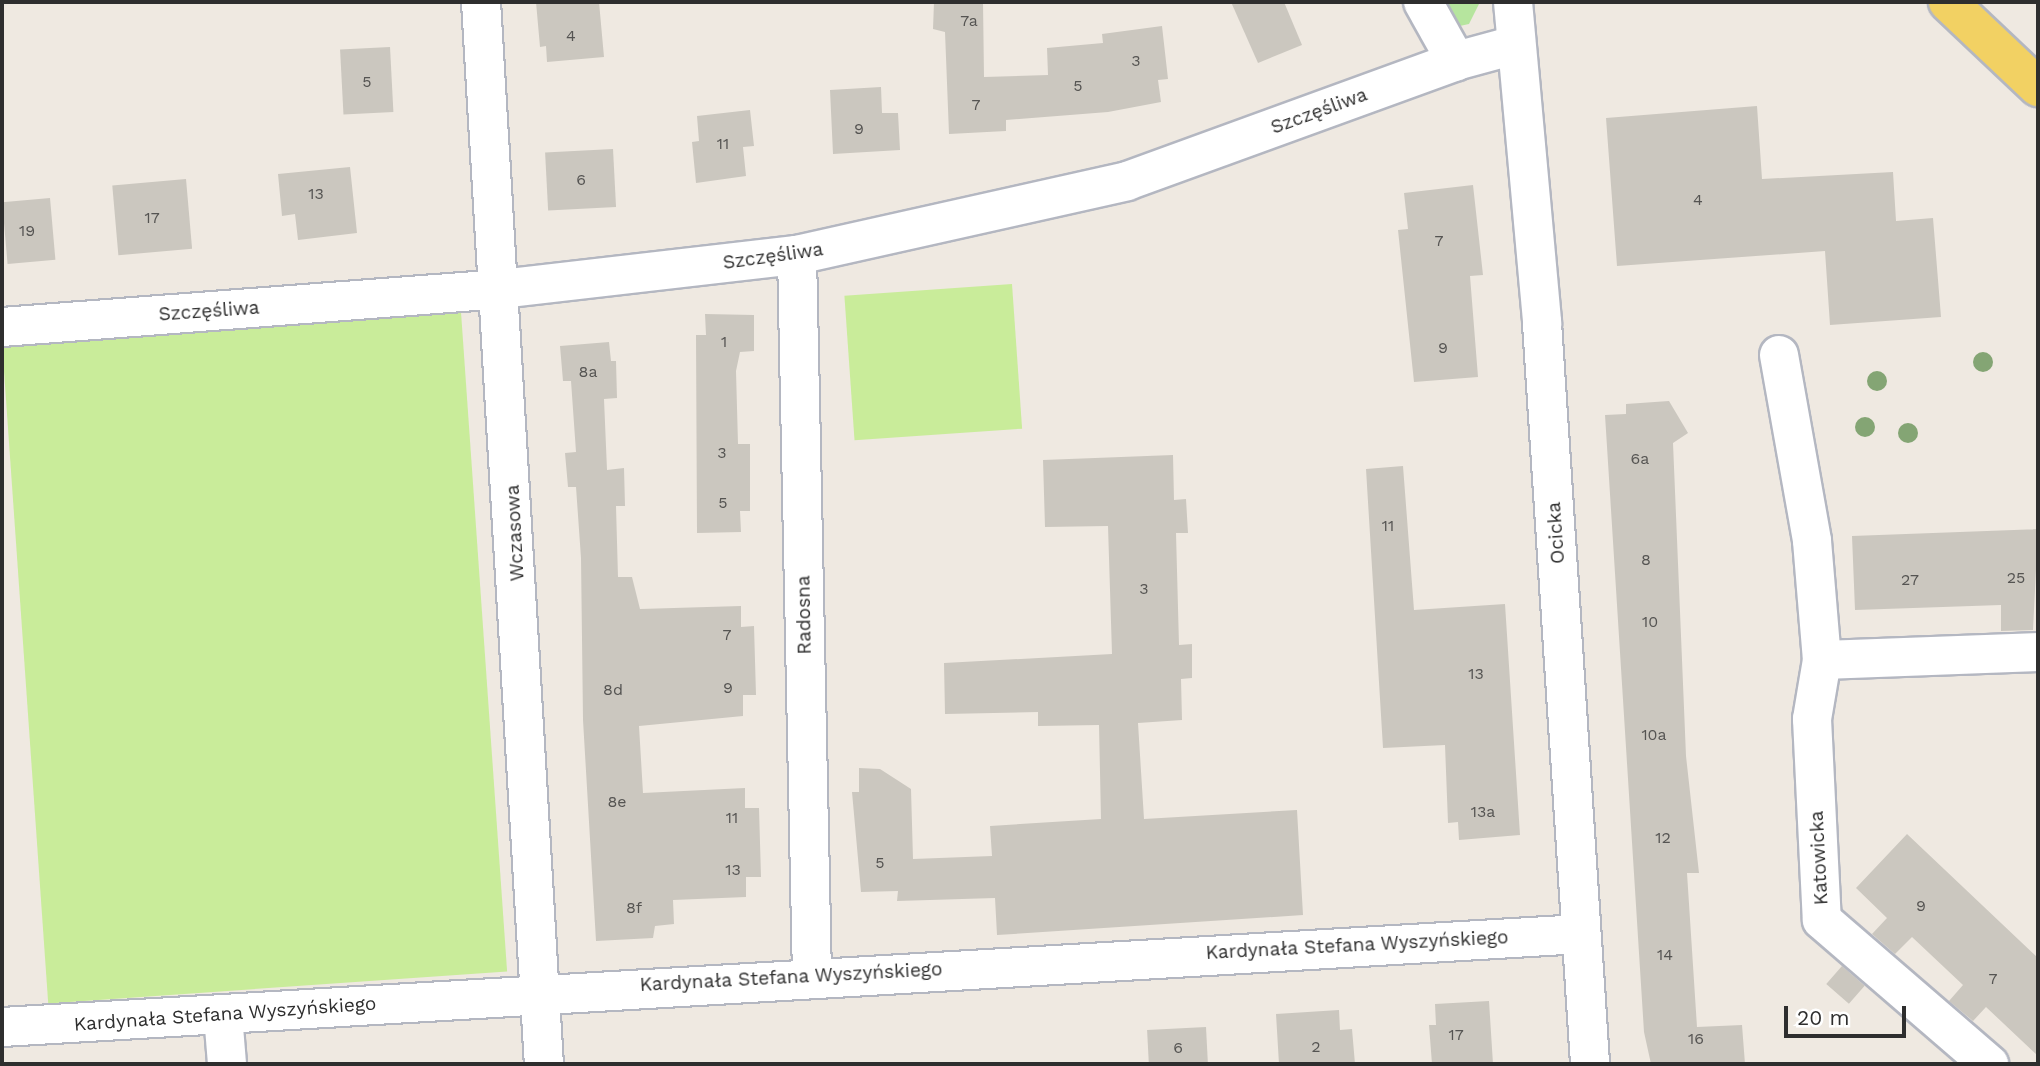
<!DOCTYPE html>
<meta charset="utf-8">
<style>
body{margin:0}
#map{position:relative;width:2040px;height:1066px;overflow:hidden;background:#efe9e1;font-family:"Work Sans",sans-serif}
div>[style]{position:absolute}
.green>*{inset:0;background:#b6e59e}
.pitch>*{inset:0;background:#c9ec9a;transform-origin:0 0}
.building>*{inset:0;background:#cbc7bf;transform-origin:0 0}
.roads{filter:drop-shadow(2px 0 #b4b7c1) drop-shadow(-2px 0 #b4b7c1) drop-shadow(0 2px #b4b7c1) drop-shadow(0 -2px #b4b7c1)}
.minor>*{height:38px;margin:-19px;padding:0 19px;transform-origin:19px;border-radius:19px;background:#fff}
.major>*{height:38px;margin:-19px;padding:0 19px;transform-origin:19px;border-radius:19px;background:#f2d163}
.trees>*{width:20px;height:20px;margin:-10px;border-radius:50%;background:#84a574}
span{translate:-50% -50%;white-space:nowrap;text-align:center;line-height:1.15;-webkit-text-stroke:7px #fff;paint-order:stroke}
.number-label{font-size:16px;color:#555452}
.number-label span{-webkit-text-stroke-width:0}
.street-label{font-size:19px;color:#2e2e2e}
.frame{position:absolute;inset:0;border:4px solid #2e2e2e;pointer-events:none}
.scale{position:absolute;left:1784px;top:1006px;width:122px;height:32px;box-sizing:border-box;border:4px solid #2e2e2e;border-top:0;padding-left:9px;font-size:21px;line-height:24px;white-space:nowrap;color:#2e2e2e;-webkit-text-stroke:5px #fff;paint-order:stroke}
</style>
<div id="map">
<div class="green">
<div style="clip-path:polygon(1440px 2px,1480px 2px,1469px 24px,1455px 27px)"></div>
</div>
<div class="pitch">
<div style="left:1012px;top:284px;width:145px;height:168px;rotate:86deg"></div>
<div style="left:461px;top:312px;width:661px;height:460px;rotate:86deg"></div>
</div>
<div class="building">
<div style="clip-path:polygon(536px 2px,599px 2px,604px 57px,547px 62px,546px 46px,540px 47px)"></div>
<div style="clip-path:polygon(934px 2px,983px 2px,984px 77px,1048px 75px,1047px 48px,1103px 43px,1102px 34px,1162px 26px,1168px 79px,1158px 80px,1161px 102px,1108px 112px,1006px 120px,1006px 131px,949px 134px,945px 32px,933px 29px)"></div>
<div style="clip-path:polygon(1231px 2px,1284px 2px,1302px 45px,1258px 63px)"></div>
<div style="left:390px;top:47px;width:65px;height:50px;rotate:87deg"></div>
<div style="clip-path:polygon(881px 87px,882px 113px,898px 113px,900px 150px,833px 154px,830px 90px)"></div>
<div style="clip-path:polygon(1757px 106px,1762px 179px,1893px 172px,1896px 221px,1933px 218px,1941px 317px,1830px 325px,1825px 251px,1617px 266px,1606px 118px)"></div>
<div style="clip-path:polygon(750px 110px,754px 146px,743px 147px,746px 176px,696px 183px,692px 142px,699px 141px,697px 116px)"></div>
<div style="left:613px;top:149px;width:58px;height:68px;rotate:87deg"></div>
<div style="clip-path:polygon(350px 167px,357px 233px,298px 240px,295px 214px,282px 216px,278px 174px)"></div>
<div style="left:186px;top:179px;width:70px;height:74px;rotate:85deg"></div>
<div style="clip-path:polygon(1473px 185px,1483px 275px,1470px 276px,1478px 377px,1414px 382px,1398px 230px,1408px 229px,1404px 193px)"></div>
<div style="left:50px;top:198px;width:62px;height:48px;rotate:85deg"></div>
<div style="clip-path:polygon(705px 314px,754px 315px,754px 351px,740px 352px,736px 371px,738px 444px,750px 444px,750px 511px,740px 511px,741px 532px,697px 533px,696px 335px,706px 335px)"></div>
<div style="clip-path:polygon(609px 342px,611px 361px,616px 361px,617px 398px,604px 399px,607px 470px,624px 468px,625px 506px,616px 506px,618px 577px,632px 577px,640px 609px,741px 606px,741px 627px,754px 626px,756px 695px,743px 695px,743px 716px,639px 726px,643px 793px,745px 788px,745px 808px,759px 808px,761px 877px,746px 877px,746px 897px,673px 900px,674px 924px,655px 926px,653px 938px,596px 941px,583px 720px,581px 558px,576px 487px,568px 487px,565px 453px,576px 452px,571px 381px,563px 381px,560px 346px)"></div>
<div style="clip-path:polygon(1669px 401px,1688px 433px,1673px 443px,1686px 756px,1699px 873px,1687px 873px,1697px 1027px,1742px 1025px,1745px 1064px,1651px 1064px,1644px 1032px,1605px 415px,1626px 414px,1626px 404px)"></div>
<div style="clip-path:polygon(1173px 455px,1174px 500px,1186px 499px,1188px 533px,1176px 533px,1179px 645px,1192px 644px,1192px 678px,1181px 679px,1182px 720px,1138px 723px,1144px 819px,1297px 810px,1303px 915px,997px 935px,995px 898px,897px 901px,898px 891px,861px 892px,852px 792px,859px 792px,859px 768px,880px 769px,911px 789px,913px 859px,992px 856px,990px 826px,1101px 819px,1099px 725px,1038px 726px,1038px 712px,945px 714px,944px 663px,1112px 654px,1108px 526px,1045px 527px,1043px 460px)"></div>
<div style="clip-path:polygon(1403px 466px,1414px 610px,1505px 604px,1520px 835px,1459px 840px,1458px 822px,1448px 823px,1445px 745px,1383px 748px,1366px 469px)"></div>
<div style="clip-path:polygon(2038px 529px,2033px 630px,2001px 631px,2001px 605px,1855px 610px,1852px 536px)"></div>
<div style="clip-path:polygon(1907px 834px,2038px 958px,2038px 1056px,1986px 1007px,1973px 1021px,1949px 1001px,1963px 985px,1912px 937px,1895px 954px,1872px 934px,1887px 918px,1856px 888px)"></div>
<div style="left:1842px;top:966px;width:30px;height:24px;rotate:41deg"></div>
<div style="clip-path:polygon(1489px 1001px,1493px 1064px,1432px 1064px,1429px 1025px,1436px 1025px,1435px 1004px)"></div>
<div style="clip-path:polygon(1339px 1010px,1340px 1030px,1352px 1029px,1355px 1064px,1279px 1064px,1276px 1014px)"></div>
<div style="left:1206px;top:1027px;width:37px;height:59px;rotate:87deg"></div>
</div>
<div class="roads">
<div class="minor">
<div style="left:481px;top:2px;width:1064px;rotate:86.61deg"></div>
<div style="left:1423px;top:2px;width:68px;rotate:60.8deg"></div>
<div style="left:1513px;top:2px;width:322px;rotate:84.8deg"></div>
<div style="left:1542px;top:323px;width:743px;rotate:86.29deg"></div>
<div style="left:797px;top:255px;width:720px;rotate:88.81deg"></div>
<div style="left:2px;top:327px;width:500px;rotate:-4.35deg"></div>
<div style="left:501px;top:289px;width:298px;rotate:-6.6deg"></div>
<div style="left:797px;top:255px;width:338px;rotate:-12.6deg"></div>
<div style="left:1127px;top:181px;width:350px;rotate:-20deg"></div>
<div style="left:1456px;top:61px;width:61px;rotate:-15.2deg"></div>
<div style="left:1779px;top:355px;width:189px;rotate:79.9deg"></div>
<div style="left:1812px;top:541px;width:119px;rotate:85.2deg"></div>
<div style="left:1822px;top:660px;width:60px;rotate:99.6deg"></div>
<div style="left:1812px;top:719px;width:201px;rotate:87.2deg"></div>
<div style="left:1822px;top:920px;width:221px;rotate:40.8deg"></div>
<div style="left:1822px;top:660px;width:216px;rotate:-2.1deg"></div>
<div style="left:223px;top:1015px;width:49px;rotate:85.3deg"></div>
<div style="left:2px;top:1027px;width:1582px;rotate:-3.37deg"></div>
</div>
<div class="major">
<div style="left:1948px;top:2px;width:124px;rotate:43.4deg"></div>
</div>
</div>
<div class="trees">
<div style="left:1983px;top:362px"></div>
<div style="left:1877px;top:381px"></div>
<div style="left:1865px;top:427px"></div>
<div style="left:1908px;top:433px"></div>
</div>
<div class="number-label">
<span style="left:969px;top:21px">7a</span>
<span style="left:571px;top:36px">4</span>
<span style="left:1136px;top:61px">3</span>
<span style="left:367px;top:82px">5</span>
<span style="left:1078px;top:86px">5</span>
<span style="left:976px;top:105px">7</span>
<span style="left:859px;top:129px">9</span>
<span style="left:723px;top:144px">11</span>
<span style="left:581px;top:180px">6</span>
<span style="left:316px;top:194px">13</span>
<span style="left:1698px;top:200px">4</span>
<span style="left:152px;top:218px">17</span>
<span style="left:27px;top:231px">19</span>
<span style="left:1439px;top:241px">7</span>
<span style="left:724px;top:342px">1</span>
<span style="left:1443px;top:348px">9</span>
<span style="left:588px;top:372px">8a</span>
<span style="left:722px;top:453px">3</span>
<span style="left:1640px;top:459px">6a</span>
<span style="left:723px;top:503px">5</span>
<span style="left:1388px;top:526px">11</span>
<span style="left:1646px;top:560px">8</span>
<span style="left:2016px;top:578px">25</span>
<span style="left:1910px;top:580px">27</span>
<span style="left:1144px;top:589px">3</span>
<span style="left:1650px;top:622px">10</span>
<span style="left:727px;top:635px">7</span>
<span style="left:1476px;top:674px">13</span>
<span style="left:728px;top:688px">9</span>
<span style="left:613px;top:690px">8d</span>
<span style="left:1654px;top:735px">10a</span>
<span style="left:617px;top:802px">8e</span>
<span style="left:1483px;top:812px">13a</span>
<span style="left:732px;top:818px">11</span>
<span style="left:1663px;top:838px">12</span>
<span style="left:880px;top:863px">5</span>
<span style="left:733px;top:870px">13</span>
<span style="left:1921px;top:906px">9</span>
<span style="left:634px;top:908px">8f</span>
<span style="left:1665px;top:955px">14</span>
<span style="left:1993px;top:979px">7</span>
<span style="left:1456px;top:1035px">17</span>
<span style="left:1696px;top:1039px">16</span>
<span style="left:1316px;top:1047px">2</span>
<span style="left:1178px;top:1048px">6</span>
</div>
<div class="street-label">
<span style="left:1319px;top:111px;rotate:-20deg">Szczęśliwa</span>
<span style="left:773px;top:256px;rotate:-8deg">Szczęśliwa</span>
<span style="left:209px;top:311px;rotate:-4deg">Szczęśliwa</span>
<span style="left:515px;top:533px;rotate:-93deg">Wczasowa</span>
<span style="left:1556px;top:533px;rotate:-94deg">Ocicka</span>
<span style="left:804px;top:615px;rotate:-91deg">Radosna</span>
<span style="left:1819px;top:858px;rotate:-93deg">Katowicka</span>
<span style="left:1357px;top:945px;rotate:-3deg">Kardynała Stefana Wyszyńskiego</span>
<span style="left:791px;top:977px;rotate:-3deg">Kardynała Stefana Wyszyńskiego</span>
<span style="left:225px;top:1014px;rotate:-4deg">Kardynała Stefana Wyszyńskiego</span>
</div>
<div class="frame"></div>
<div class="scale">20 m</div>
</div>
